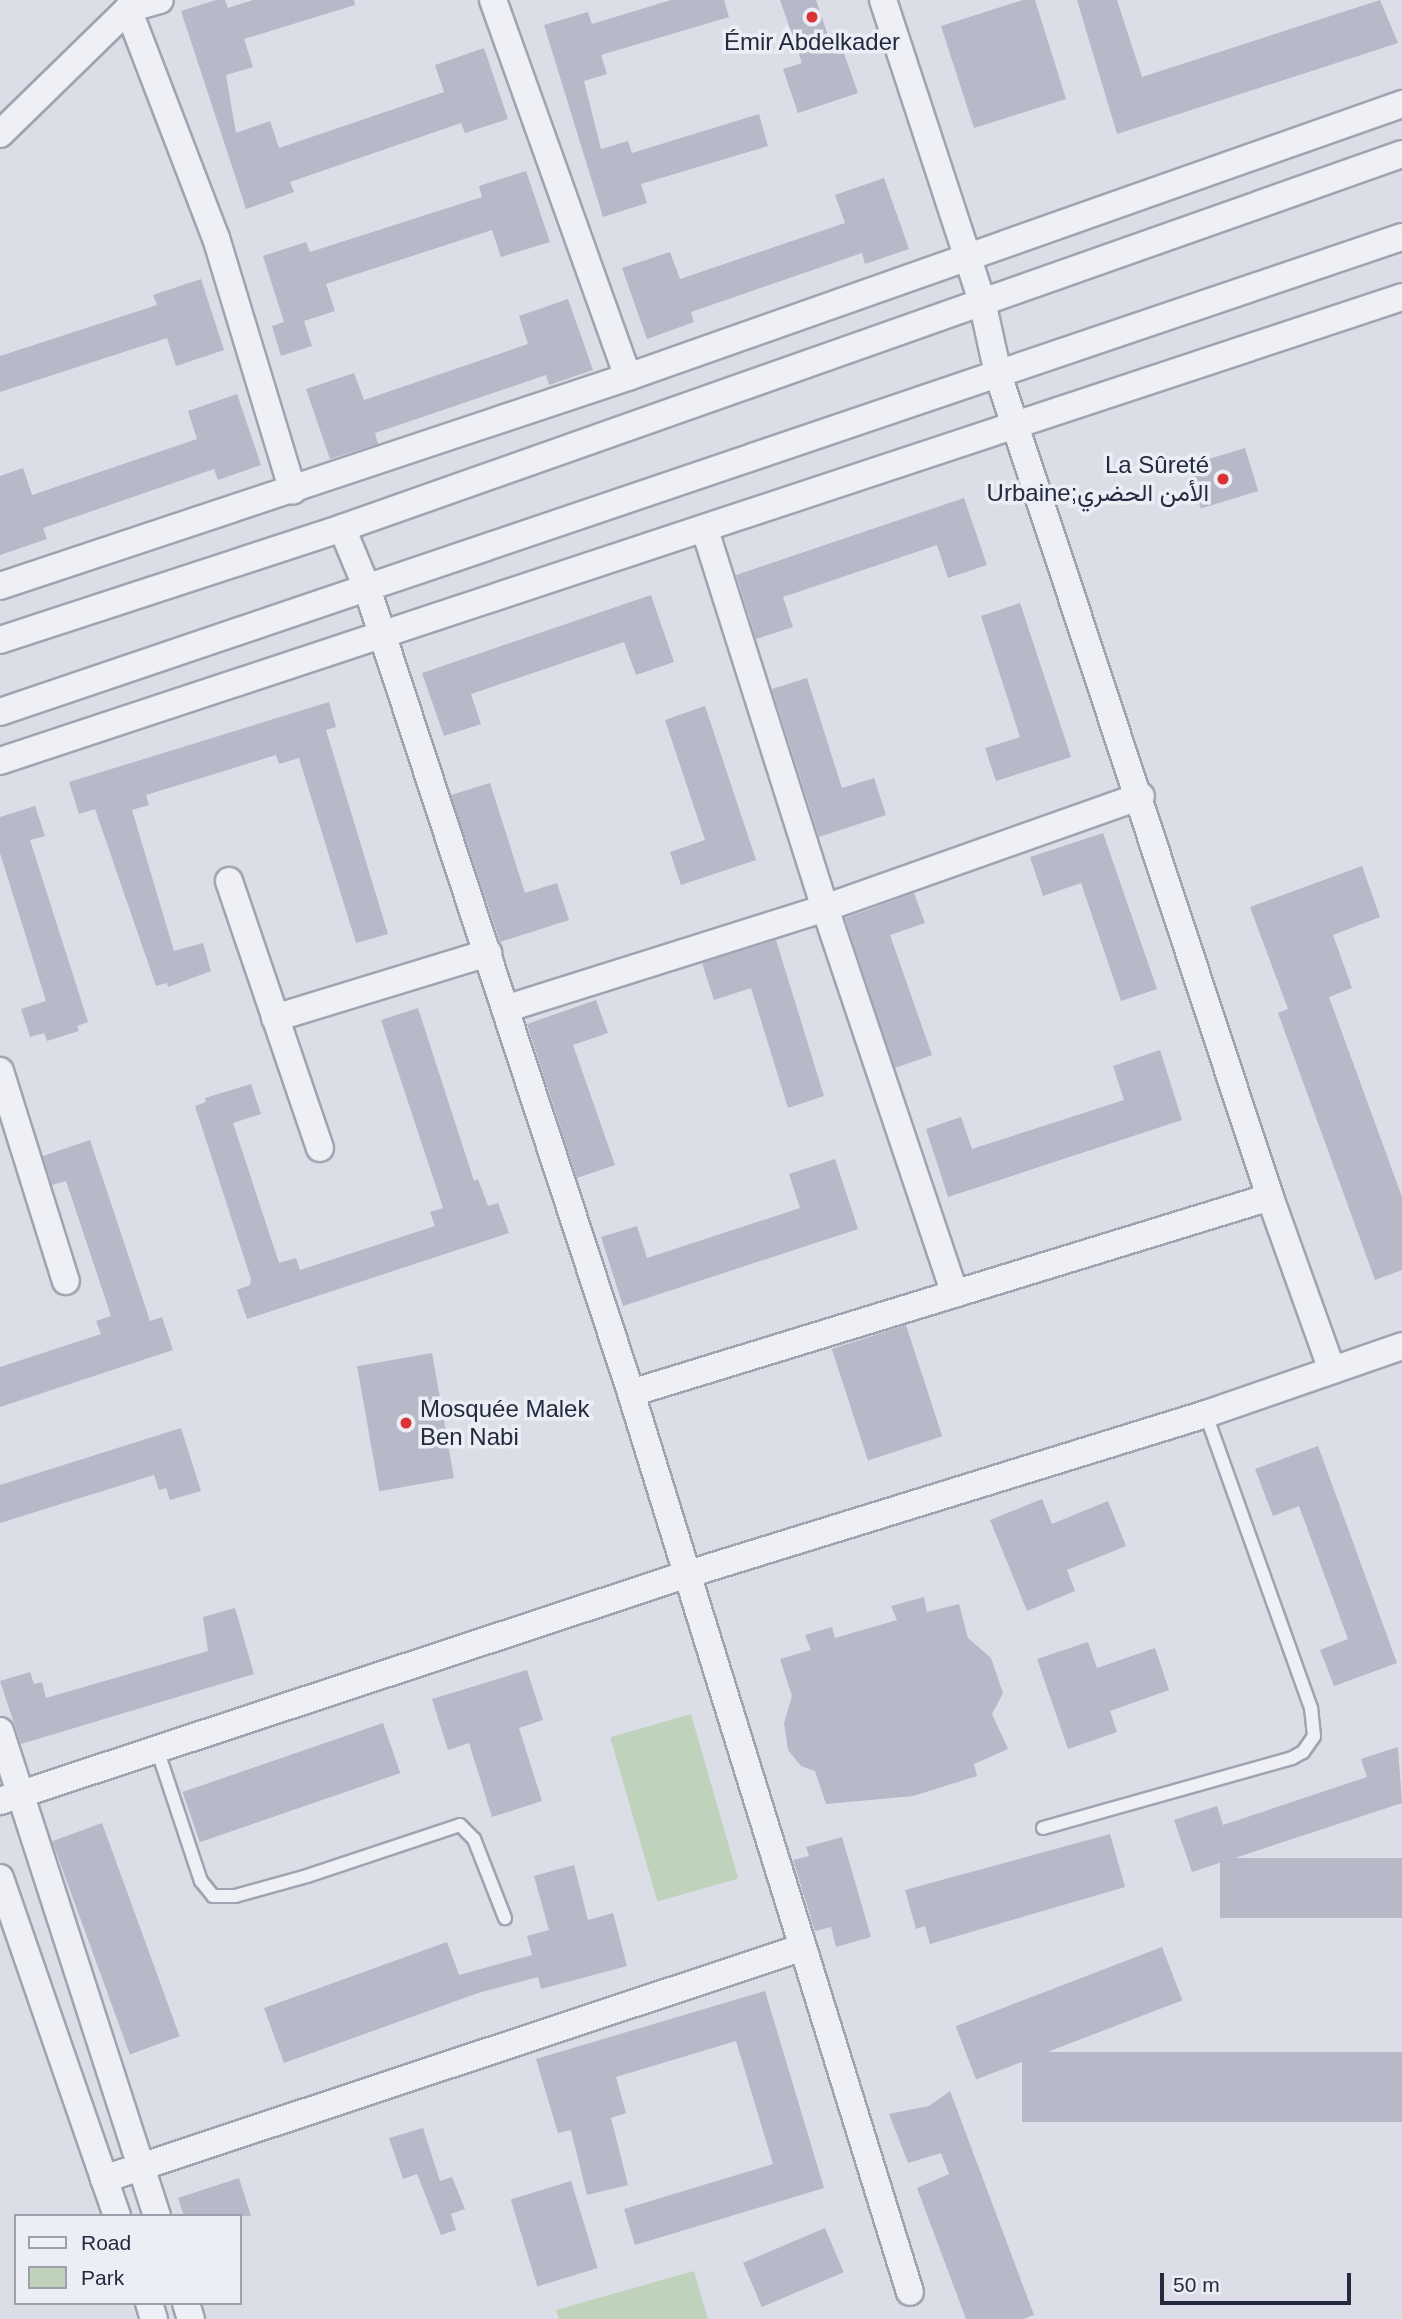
<!DOCTYPE html>
<meta charset="utf-8">
<style>
body{margin:0}
#map{position:relative;width:1402px;height:2319px;overflow:hidden;background:#dbdee7;font-family:Helvetica,Vazirmatn,sans-serif}
div>[style]{position:absolute}
.green>*{inset:0;background:#bed2bc;transform-origin:0 0}
.building>*{inset:0;background:#b5b9c8;transform-origin:0 0}
.roads{filter:drop-shadow(2px 0 #a0a4b1) drop-shadow(-2px 0 #a0a4b1) drop-shadow(0 2px #a0a4b1) drop-shadow(0 -2px #a0a4b1)}
.service>*{height:12px;margin:-6px;padding:0 6px;transform-origin:6px;border-radius:6px;background:#eef0f5}
.minor>*{height:26px;margin:-13px;padding:0 13px;transform-origin:13px;border-radius:13px;background:#eef0f5}
.dots>*{width:19px;height:19px;translate:-50% -50%;box-sizing:border-box;border:4px solid #ebeef5;border-radius:50%}
span{translate:-50% -50%;white-space:nowrap;text-align:center;line-height:1.15;-webkit-text-stroke:7px #ebeef5;paint-order:stroke}
.poi-label{font-size:24px;color:#242a3f}
.right{translate:-100% -50%;text-align:right}
.left{translate:0 -50%;text-align:left}
.legend{position:absolute;left:14px;top:2214px;width:228px;height:91px;box-sizing:border-box;background:#ebeef5;border:2px solid #9ba0ac;margin:0;padding:9px 12px;list-style:none;font-size:21px;color:#242a3f}
.legend li{display:flex;align-items:center;gap:14px;height:35px}
.legend b{width:35px;border:2px solid #9ba0ac}
.scale{position:absolute;left:1160px;top:2273px;width:191px;height:32px;box-sizing:border-box;border:4px solid #242a3f;border-top:0;padding-left:9px;font-size:21px;line-height:24px;white-space:nowrap;color:#242a3f;-webkit-text-stroke:5px #ebeef5;paint-order:stroke}
</style>
<div id="map">
<div class="green">
<div style="left:691px;top:1714px;width:171px;height:84px;rotate:74deg"></div>
<div style="clip-path:polygon(694px 2271px,708px 2319px,559px 2319px,556px 2310px)"></div>
</div>
<div class="building">
<div style="clip-path:polygon(216px 0,225px 0,228px 8px,253px 0,354px 0,355px 5px,244px 39px,253px 67px,226px 75px,236px 133px,270px 121px,279px 148px,444px 92px,435px 65px,484px 48px,508px 119px,465px 133px,461px 123px,290px 182px,294px 192px,246px 209px,181px 11px)"></div>
<div style="clip-path:polygon(671px 0,724px 0,729px 17px,601px 55px,607px 74px,584px 81px,601px 149px,628px 141px,632px 153px,759px 114px,768px 146px,641px 184px,647px 203px,603px 217px,544px 25px,588px 12px,592px 24px)"></div>
<div style="clip-path:polygon(780px 0,816px 0,833px 51px,842px 48px,858px 93px,798px 113px,783px 69px,802px 63px)"></div>
<div style="clip-path:polygon(1023px 0,1035px 0,1066px 99px,974px 128px,941px 26px)"></div>
<div style="clip-path:polygon(1077px 0,1117px 0,1142px 77px,1380px 0,1398px 43px,1117px 134px)"></div>
<div style="clip-path:polygon(526px 171px,550px 242px,501px 257px,492px 230px,326px 284px,335px 311px,304px 321px,312px 346px,281px 356px,272px 326px,284px 322px,263px 256px,306px 242px,310px 252px,482px 197px,479px 186px)"></div>
<div style="clip-path:polygon(884px 178px,909px 249px,865px 264px,862px 253px,691px 312px,694px 322px,647px 339px,622px 268px,670px 252px,680px 279px,845px 223px,835px 195px)"></div>
<div style="clip-path:polygon(201px 279px,224px 350px,176px 366px,167px 338px,0 392px,0 356px,157px 305px,153px 295px)"></div>
<div style="clip-path:polygon(568px 299px,593px 370px,549px 385px,546px 375px,375px 433px,378px 444px,330px 459px,306px 389px,354px 373px,364px 400px,528px 344px,519px 316px)"></div>
<div style="clip-path:polygon(237px 394px,261px 465px,218px 480px,214px 469px,43px 528px,47px 539px,0 555px,0 476px,23px 468px,32px 495px,197px 439px,188px 411px)"></div>
<div style="left:1245px;top:448px;width:45px;height:60px;rotate:73deg"></div>
<div style="clip-path:polygon(964px 498px,987px 565px,948px 578px,937px 545px,783px 597px,793px 627px,756px 639px,736px 575px)"></div>
<div style="clip-path:polygon(651px 595px,674px 662px,636px 675px,624px 642px,471px 694px,481px 724px,444px 736px,422px 673px)"></div>
<div style="clip-path:polygon(1020px 603px,1071px 757px,996px 781px,985px 748px,1020px 737px,981px 616px)"></div>
<div style="clip-path:polygon(807px 678px,842px 788px,874px 778px,886px 815px,819px 837px,772px 689px)"></div>
<div style="clip-path:polygon(329px 702px,336px 727px,326px 730px,388px 934px,356px 943px,299px 758px,279px 764px,276px 755px,146px 795px,149px 805px,132px 810px,174px 951px,203px 943px,211px 971px,168px 987px,167px 983px,156px 986px,95px 809px,79px 814px,69px 782px)"></div>
<div style="clip-path:polygon(705px 706px,756px 860px,681px 885px,670px 852px,705px 840px,665px 720px)"></div>
<div style="clip-path:polygon(490px 783px,525px 893px,557px 883px,569px 920px,500px 942px,451px 795px)"></div>
<div style="clip-path:polygon(35px 806px,45px 836px,30px 840px,88px 1022px,77px 1026px,79px 1031px,47px 1041px,44px 1033px,30px 1037px,21px 1009px,46px 1001px,0 853px,0 817px)"></div>
<div style="clip-path:polygon(1103px 833px,1157px 989px,1121px 1001px,1081px 883px,1043px 896px,1030px 857px)"></div>
<div style="clip-path:polygon(1362px 866px,1380px 917px,1333px 935px,1352px 988px,1329px 997px,1402px 1197px,1402px 1270px,1375px 1280px,1278px 1013px,1288px 1009px,1250px 907px)"></div>
<div style="clip-path:polygon(914px 893px,925px 923px,890px 935px,932px 1055px,895px 1068px,845px 918px)"></div>
<div style="clip-path:polygon(776px 940px,824px 1096px,788px 1108px,751px 988px,714px 1000px,702px 963px)"></div>
<div style="clip-path:polygon(596px 1000px,608px 1033px,573px 1045px,615px 1165px,577px 1178px,527px 1024px)"></div>
<div style="clip-path:polygon(418px 1008px,474px 1181px,478px 1179px,488px 1206px,498px 1203px,509px 1233px,247px 1319px,237px 1290px,250px 1285px,251px 1279px,195px 1106px,206px 1102px,205px 1098px,251px 1084px,261px 1114px,233px 1123px,279px 1263px,296px 1258px,300px 1270px,435px 1226px,430px 1212px,443px 1208px,381px 1020px)"></div>
<div style="clip-path:polygon(1160px 1050px,1182px 1120px,948px 1197px,926px 1129px,961px 1117px,972px 1149px,1124px 1100px,1113px 1066px)"></div>
<div style="clip-path:polygon(90px 1140px,150px 1321px,162px 1317px,173px 1350px,0 1407px,0 1367px,101px 1334px,96px 1321px,111px 1316px,66px 1181px,52px 1185px,43px 1156px)"></div>
<div style="clip-path:polygon(835px 1159px,858px 1229px,623px 1306px,601px 1237px,637px 1226px,647px 1258px,800px 1208px,789px 1174px)"></div>
<div style="left:906px;top:1325px;width:117px;height:78px;rotate:72deg"></div>
<div style="left:432px;top:1353px;width:127px;height:76px;rotate:80deg"></div>
<div style="clip-path:polygon(181px 1428px,201px 1491px,170px 1500px,166px 1488px,159px 1490px,154px 1475px,0 1523px,0 1485px)"></div>
<div style="clip-path:polygon(1318px 1446px,1397px 1663px,1334px 1686px,1320px 1650px,1348px 1639px,1299px 1506px,1273px 1516px,1255px 1469px)"></div>
<div style="clip-path:polygon(1042px 1499px,1052px 1524px,1108px 1501px,1126px 1546px,1067px 1570px,1075px 1591px,1027px 1611px,990px 1520px)"></div>
<div style="clip-path:polygon(924px 1597px,927px 1612px,959px 1604px,968px 1638px,991px 1658px,1003px 1693px,992px 1714px,1008px 1749px,974px 1764px,977px 1776px,913px 1796px,826px 1804px,815px 1771px,801px 1766px,788px 1750px,784px 1723px,792px 1696px,780px 1659px,811px 1650px,805px 1635px,832px 1627px,835px 1638px,897px 1620px,891px 1606px)"></div>
<div style="clip-path:polygon(235px 1608px,254px 1674px,21px 1744px,0 1681px,30px 1672px,34px 1684px,42px 1682px,46px 1698px,208px 1651px,203px 1617px)"></div>
<div style="clip-path:polygon(1088px 1642px,1097px 1668px,1155px 1648px,1169px 1690px,1110px 1711px,1117px 1732px,1068px 1749px,1037px 1659px)"></div>
<div style="clip-path:polygon(527px 1670px,543px 1720px,519px 1728px,542px 1801px,492px 1817px,469px 1743px,448px 1750px,432px 1699px)"></div>
<div style="left:383px;top:1723px;width:53px;height:212px;rotate:71deg"></div>
<div style="clip-path:polygon(1398px 1747px,1402px 1803px,1192px 1872px,1174px 1820px,1217px 1806px,1223px 1825px,1367px 1777px,1361px 1759px)"></div>
<div style="left:102px;top:1823px;width:227px;height:53px;rotate:70deg"></div>
<div style="clip-path:polygon(1110px 1834px,1125px 1887px,930px 1944px,925px 1926px,916px 1929px,905px 1890px)"></div>
<div style="clip-path:polygon(842px 1837px,871px 1937px,836px 1947px,831px 1927px,815px 1931px,793px 1860px,809px 1856px,806px 1847px)"></div>
<div style="left:1402px;top:1858px;width:60px;height:182px;rotate:90deg"></div>
<div style="clip-path:polygon(574px 1865px,588px 1920px,613px 1913px,627px 1966px,541px 1989px,538px 1977px,478px 1993px,284px 2063px,264px 2008px,447px 1942px,459px 1975px,532px 1955px,527px 1936px,549px 1930px,534px 1876px)"></div>
<div style="left:1162px;top:1947px;width:57px;height:221px;rotate:69deg"></div>
<div style="clip-path:polygon(765px 1991px,824px 2188px,635px 2245px,624px 2209px,773px 2164px,736px 2041px,616px 2077px,626px 2113px,611px 2118px,628px 2185px,587px 2195px,571px 2130px,558px 2133px,536px 2059px)"></div>
<div style="left:1402px;top:2052px;width:70px;height:380px;rotate:90deg"></div>
<div style="clip-path:polygon(950px 2091px,1034px 2315px,1023px 2319px,966px 2319px,917px 2188px,949px 2174px,941px 2153px,908px 2163px,889px 2114px,929px 2106px)"></div>
<div style="clip-path:polygon(423px 2128px,440px 2181px,452px 2177px,465px 2209px,451px 2214px,456px 2230px,441px 2235px,417px 2174px,403px 2179px,389px 2138px)"></div>
<div style="clip-path:polygon(239px 2178px,251px 2216px,184px 2216px,178px 2198px)"></div>
<div style="left:571px;top:2181px;width:91px;height:63px;rotate:73deg"></div>
<div style="left:825px;top:2228px;width:48px;height:89px;rotate:67deg"></div>
</div>
<div class="roads">
<div class="service">
<div style="left:158px;top:1752px;width:136px;rotate:71.6deg"></div>
<div style="left:201px;top:1881px;width:19px;rotate:51deg"></div>
<div style="left:213px;top:1896px;width:22px"></div>
<div style="left:235px;top:1896px;width:75px;rotate:-15.5deg"></div>
<div style="left:307px;top:1876px;width:161px;rotate:-18.4deg"></div>
<div style="left:460px;top:1825px;width:20px;rotate:45deg"></div>
<div style="left:474px;top:1839px;width:85px;rotate:68.6deg"></div>
<div style="left:1043px;top:1828px;width:259px;rotate:-15.7deg"></div>
<div style="left:1292px;top:1758px;width:13px;rotate:-29deg"></div>
<div style="left:1303px;top:1752px;width:19px;rotate:-55deg"></div>
<div style="left:1314px;top:1736px;width:28px;rotate:-96deg"></div>
<div style="left:1311px;top:1708px;width:312px;rotate:-109.7deg"></div>
</div>
<div class="minor">
<div style="left:493px;top:0;width:400px;rotate:70.3deg"></div>
<div style="left:883px;top:0;width:317px;rotate:71.8deg"></div>
<div style="left:982px;top:301px;width:75px;rotate:77.6deg"></div>
<div style="left:998px;top:374px;width:867px;rotate:71.71deg"></div>
<div style="left:1270px;top:1197px;width:184px;rotate:70.3deg"></div>
<div style="left:128px;top:9px;width:245px;rotate:69deg"></div>
<div style="left:216px;top:238px;width:264px;rotate:73.1deg"></div>
<div style="left:0;top:134px;width:179px;rotate:-44.3deg"></div>
<div style="left:128px;top:9px;width:33px;rotate:-16deg"></div>
<div style="left:342px;top:528px;width:65px;rotate:67.4deg"></div>
<div style="left:367px;top:588px;width:847px;rotate:71.84deg"></div>
<div style="left:631px;top:1393px;width:941px;rotate:72.76deg"></div>
<div style="left:705px;top:530px;width:397px;rotate:72.4deg"></div>
<div style="left:825px;top:908px;width:407px;rotate:71.4deg"></div>
<div style="left:0;top:586px;width:662px;rotate:-18.41deg"></div>
<div style="left:628px;top:377px;width:821px;rotate:-19.43deg"></div>
<div style="left:0;top:640px;width:360px;rotate:-18.1deg"></div>
<div style="left:342px;top:528px;width:1124px;rotate:-19.43deg"></div>
<div style="left:0;top:712px;width:1480px;rotate:-18.72deg"></div>
<div style="left:0;top:761px;width:1477px;rotate:-18.31deg"></div>
<div style="left:229px;top:881px;width:282px;rotate:71.2deg"></div>
<div style="left:505px;top:1009px;width:336px;rotate:-17.5deg"></div>
<div style="left:825px;top:908px;width:335px;rotate:-19.5deg"></div>
<div style="left:275px;top:1018px;width:223px;rotate:-17deg"></div>
<div style="left:0;top:1071px;width:220px;rotate:72.6deg"></div>
<div style="left:631px;top:1393px;width:668px;rotate:-17.05deg"></div>
<div style="left:0;top:1731px;width:510px;rotate:72.06deg"></div>
<div style="left:0;top:1801px;width:721px;rotate:-18.26deg"></div>
<div style="left:685px;top:1575px;width:545px;rotate:-17.17deg"></div>
<div style="left:1206px;top:1414px;width:207px;rotate:-19.1deg"></div>
<div style="left:0;top:1878px;width:358px;rotate:70.9deg"></div>
<div style="left:104px;top:2179px;width:734px;rotate:-18.34deg"></div>
<div style="left:149px;top:2303px;width:17px;rotate:73deg"></div>
<div style="left:186px;top:2303px;width:17px;rotate:73deg"></div>
</div>
</div>
<div class="dots">
<div style="left:812px;top:17px;background:#db3233"></div>
<div style="left:1223px;top:479px;background:#db3233"></div>
<div style="left:406px;top:1423px;background:#db3233"></div>
</div>
<div class="poi-label">
<span style="left:812px;top:42px">Émir Abdelkader</span>
<span class="right" style="left:1209px;top:479px">La Sûreté<br>Urbaine;الأمن الحضري</span>
<span class="left" style="left:420px;top:1423px">Mosquée Malek<br>Ben Nabi</span>
</div>
<ul class="legend">
<li><b style="height:9px;background:#eef0f5"></b>Road</li>
<li><b style="height:19px;background:#bed2bc"></b>Park</li>
</ul>
<div class="scale">50 m</div>
</div>
